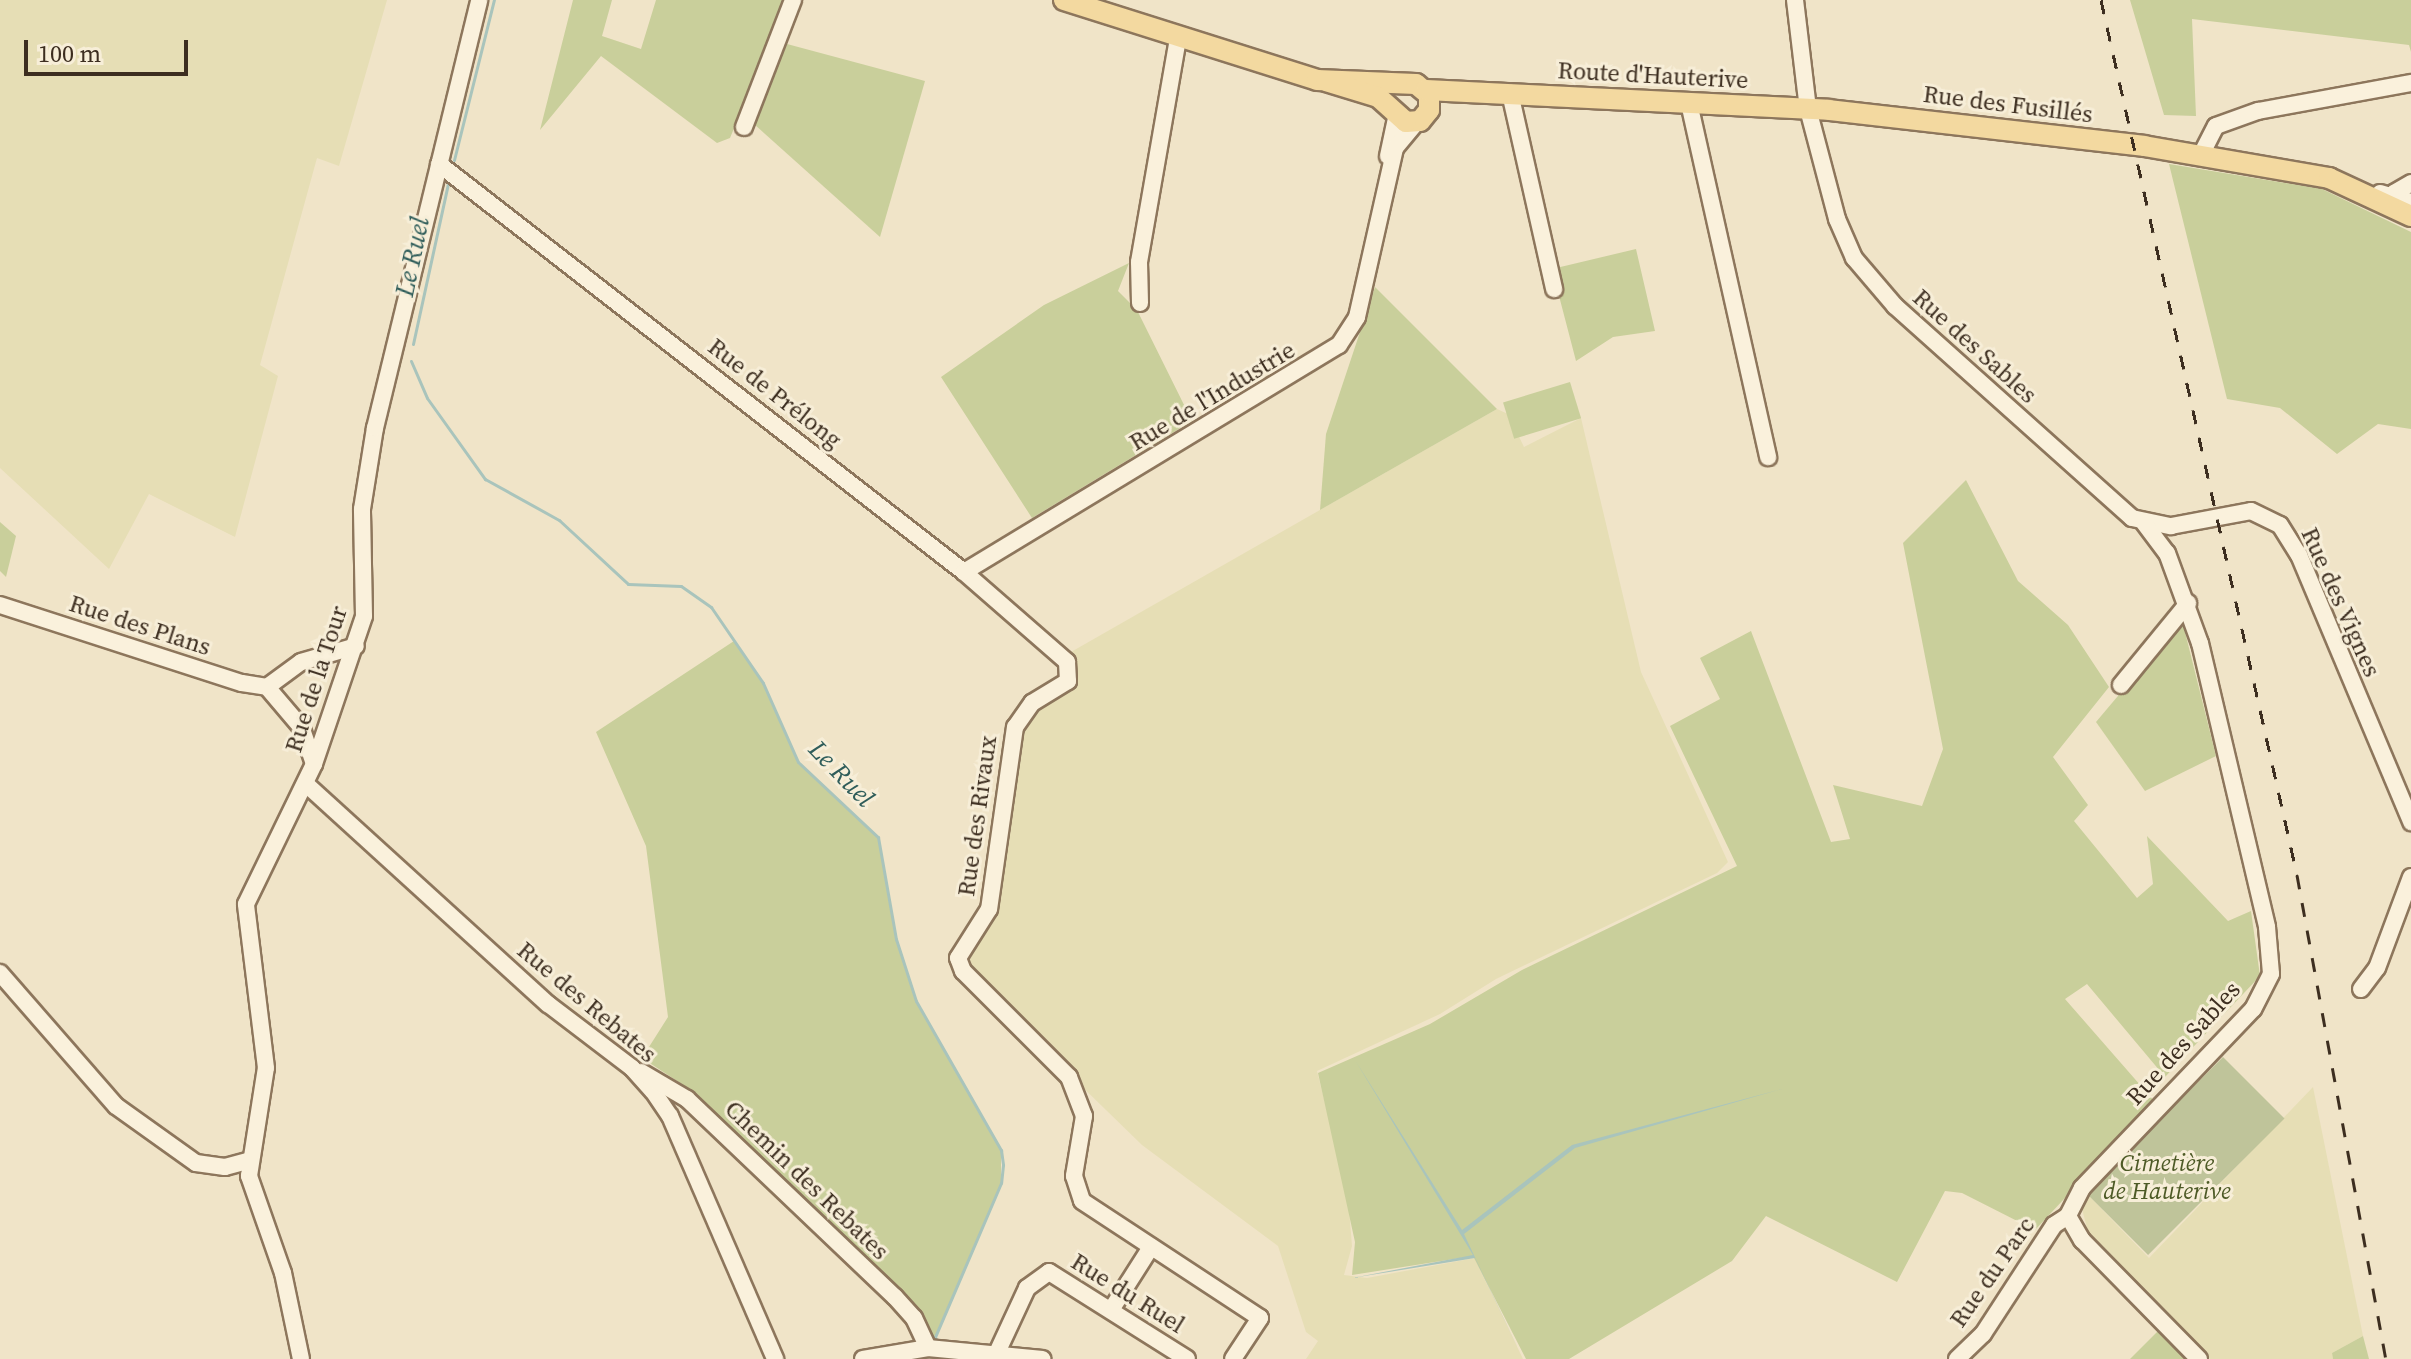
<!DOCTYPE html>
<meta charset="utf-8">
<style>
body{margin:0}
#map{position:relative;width:2411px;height:1359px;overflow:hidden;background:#f0e4c8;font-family:"Source Serif 4",serif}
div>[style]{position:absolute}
.farmland>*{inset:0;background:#e6deb5}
.green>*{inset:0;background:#c9cf9b;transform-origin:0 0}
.cemetery>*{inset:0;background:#bfc49a;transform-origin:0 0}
.water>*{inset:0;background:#a9c4bc}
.stream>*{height:3px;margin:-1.5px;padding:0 1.5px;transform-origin:1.5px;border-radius:1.5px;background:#a9c4bc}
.roads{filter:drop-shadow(2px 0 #8d765c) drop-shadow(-2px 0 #8d765c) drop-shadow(0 2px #8d765c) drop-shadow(0 -2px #8d765c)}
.minor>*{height:16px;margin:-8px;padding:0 8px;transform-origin:8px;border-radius:8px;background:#faf1dc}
.major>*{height:20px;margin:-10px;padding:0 10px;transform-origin:10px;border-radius:10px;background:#f3d9a0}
.rail>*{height:3px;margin-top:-1.5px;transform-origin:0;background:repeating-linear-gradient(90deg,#3d2e20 0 14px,transparent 0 28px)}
span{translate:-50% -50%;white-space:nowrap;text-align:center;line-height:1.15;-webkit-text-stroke:6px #f7eed8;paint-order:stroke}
.street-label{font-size:24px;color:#3d2e20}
.park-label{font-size:24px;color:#4d5a26;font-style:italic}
.water-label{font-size:26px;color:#2f5d5a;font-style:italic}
.scale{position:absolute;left:24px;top:40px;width:164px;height:36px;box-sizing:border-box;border:4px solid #3d2e20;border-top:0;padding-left:10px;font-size:24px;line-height:28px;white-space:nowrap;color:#3d2e20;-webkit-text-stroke:6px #f7eed8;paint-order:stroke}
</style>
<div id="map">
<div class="farmland">
<div style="clip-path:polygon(0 0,387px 0,339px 166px,317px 158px,260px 365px,278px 376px,235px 537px,149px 494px,109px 569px,0 468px)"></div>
<div style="clip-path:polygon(1497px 409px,1508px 414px,1524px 447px,1581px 418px,1641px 672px,1728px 862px,1717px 873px,1496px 979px,1440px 1014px,1317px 1071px,1348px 1196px,1352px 1246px,1344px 1275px,1367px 1278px,1475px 1258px,1523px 1359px,1306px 1359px,1318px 1341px,1306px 1332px,1278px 1246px,1142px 1145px,963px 971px,959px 950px,984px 921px,1015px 727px,1068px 680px,1071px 652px)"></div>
<div style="clip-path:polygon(2313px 1087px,2363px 1336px,2332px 1353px,2333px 1359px,2210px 1359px,2089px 1235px,2082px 1209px,2088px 1195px,2149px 1258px)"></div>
</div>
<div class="green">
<div style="clip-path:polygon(573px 0,612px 0,602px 36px,641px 49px,656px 0,787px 0,730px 138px,717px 143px,601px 56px,540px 130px)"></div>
<div style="clip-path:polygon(2130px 0,2411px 0,2411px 52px,2409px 45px,2192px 19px,2196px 116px,2164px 115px)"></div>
<div style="clip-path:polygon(787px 44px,925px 81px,880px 237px,754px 124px)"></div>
<div style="clip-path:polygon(2169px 164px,2322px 189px,2411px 232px,2411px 429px,2378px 424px,2337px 454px,2280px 408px,2227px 399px)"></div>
<div style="clip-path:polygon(1636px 249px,1655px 331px,1613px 337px,1576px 361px,1552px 269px)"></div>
<div style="clip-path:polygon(1129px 263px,1118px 291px,1137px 310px,1192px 421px,1032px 518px,941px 377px,1044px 305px)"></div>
<div style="clip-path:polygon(1375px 287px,1497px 409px,1320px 510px,1326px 434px)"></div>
<div style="left:1570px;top:382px;width:38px;height:70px;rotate:73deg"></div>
<div style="clip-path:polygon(1966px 480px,2018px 581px,2068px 625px,2109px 687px,2053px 757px,2088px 805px,2074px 821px,2137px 898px,2153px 884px,2147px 836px,2228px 921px,2251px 911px,2260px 976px,2165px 1077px,2087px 984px,2065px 999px,2155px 1102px,2035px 1230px,1962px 1193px,1945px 1191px,1897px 1282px,1766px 1216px,1732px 1261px,1569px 1359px,1526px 1359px,1473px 1256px,1352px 1275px,1355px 1242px,1318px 1073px,1430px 1024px,1522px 970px,1737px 866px,1670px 726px,1720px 699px,1700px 658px,1751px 631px,1831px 842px,1850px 839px,1833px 785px,1922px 806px,1943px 749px,1903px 543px)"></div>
<div style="clip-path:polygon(0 522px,16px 536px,6px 577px,0 571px)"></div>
<div style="clip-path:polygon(2182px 620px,2216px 756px,2145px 791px,2096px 722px)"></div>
<div style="clip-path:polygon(734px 641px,763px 683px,798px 762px,878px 837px,896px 939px,916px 1001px,1001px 1150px,1001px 1183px,935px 1337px,924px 1335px,697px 1094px,642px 1058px,668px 1017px,646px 846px,596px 732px)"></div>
<div style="clip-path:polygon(2158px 1331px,2185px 1359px,2130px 1359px)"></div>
<div style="clip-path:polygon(2363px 1336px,2369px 1359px,2333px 1359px,2332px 1353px)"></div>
</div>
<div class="cemetery">
<div style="left:2223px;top:1057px;width:87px;height:193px;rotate:45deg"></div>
</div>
<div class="water">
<div style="clip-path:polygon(1355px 1060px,1462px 1230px,1572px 1145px,1782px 1089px,1575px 1148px,1464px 1234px,1523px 1359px,1475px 1258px,1352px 1278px,1473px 1255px)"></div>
</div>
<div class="stream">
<div style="left:454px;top:160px;width:165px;rotate:-76deg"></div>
<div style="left:413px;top:344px;width:169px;rotate:-77.7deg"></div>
<div style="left:411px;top:361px;width:40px;rotate:66.6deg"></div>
<div style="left:427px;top:398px;width:100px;rotate:54.4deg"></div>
<div style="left:485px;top:479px;width:85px;rotate:29deg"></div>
<div style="left:559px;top:520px;width:94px;rotate:42.8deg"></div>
<div style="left:628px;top:584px;width:53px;rotate:2.2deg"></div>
<div style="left:681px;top:586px;width:37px;rotate:35deg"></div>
<div style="left:711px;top:607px;width:92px;rotate:55.6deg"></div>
<div style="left:763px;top:683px;width:86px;rotate:66.1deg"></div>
<div style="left:798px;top:762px;width:110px;rotate:43.2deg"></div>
<div style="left:878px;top:837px;width:104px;rotate:80deg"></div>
<div style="left:896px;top:939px;width:65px;rotate:72.1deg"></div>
<div style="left:916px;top:1001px;width:172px;rotate:60.3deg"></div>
<div style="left:1001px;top:1150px;width:15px;rotate:82deg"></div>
<div style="left:1003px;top:1165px;width:18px;rotate:96deg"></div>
<div style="left:1001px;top:1183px;width:168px;rotate:113.2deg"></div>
<div style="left:935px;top:1337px;width:8px;rotate:67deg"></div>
<div style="left:944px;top:1358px;width:1px;rotate:45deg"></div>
</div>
<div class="roads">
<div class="minor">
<div style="left:1795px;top:0;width:110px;rotate:83.2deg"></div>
<div style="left:1808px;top:109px;width:114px;rotate:75.2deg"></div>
<div style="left:1837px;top:219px;width:43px;rotate:66.4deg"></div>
<div style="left:1854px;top:258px;width:63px;rotate:49.5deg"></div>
<div style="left:1895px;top:306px;width:318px;rotate:41.8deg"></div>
<div style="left:2132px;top:518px;width:40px;rotate:12deg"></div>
<div style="left:2171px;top:526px;width:81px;rotate:-10.6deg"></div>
<div style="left:2251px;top:511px;width:32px;rotate:26deg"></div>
<div style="left:2280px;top:525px;width:36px;rotate:58deg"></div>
<div style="left:2299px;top:555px;width:290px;rotate:67.2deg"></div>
<div style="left:1510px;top:93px;width:201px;rotate:77.3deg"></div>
<div style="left:1689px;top:103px;width:363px;rotate:77.4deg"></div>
<div style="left:744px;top:127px;width:136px;rotate:-68.9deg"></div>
<div style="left:2202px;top:153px;width:30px;rotate:-63deg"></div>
<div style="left:2216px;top:126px;width:45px;rotate:-19.7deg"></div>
<div style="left:2258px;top:111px;width:156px;rotate:-10.4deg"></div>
<div style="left:1388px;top:156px;width:40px;rotate:-78deg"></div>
<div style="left:439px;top:164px;width:665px;rotate:37.85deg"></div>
<div style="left:964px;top:572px;width:137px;rotate:41.1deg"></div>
<div style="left:1067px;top:662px;width:19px;rotate:87deg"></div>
<div style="left:1068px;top:681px;width:42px;rotate:148.6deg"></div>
<div style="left:1032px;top:703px;width:29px;rotate:125deg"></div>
<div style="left:1015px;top:727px;width:184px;rotate:98.1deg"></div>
<div style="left:989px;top:909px;width:58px;rotate:122.3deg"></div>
<div style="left:958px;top:958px;width:14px;rotate:69deg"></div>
<div style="left:963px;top:971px;width:150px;rotate:45deg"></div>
<div style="left:1069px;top:1077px;width:42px;rotate:69deg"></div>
<div style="left:1084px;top:1116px;width:61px;rotate:99.5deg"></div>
<div style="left:1074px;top:1176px;width:26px;rotate:72deg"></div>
<div style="left:1082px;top:1201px;width:213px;rotate:33.3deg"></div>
<div style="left:1260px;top:1318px;width:49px;rotate:123.4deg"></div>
<div style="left:2380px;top:193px;width:32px;rotate:16deg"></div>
<div style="left:2399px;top:205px;width:13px;rotate:-113deg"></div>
<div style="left:2394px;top:193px;width:20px;rotate:-30deg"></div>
<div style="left:1140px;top:303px;width:41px;rotate:-91.4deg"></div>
<div style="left:1139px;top:262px;width:227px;rotate:-80.1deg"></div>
<div style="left:2144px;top:523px;width:38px;rotate:53deg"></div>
<div style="left:2167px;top:553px;width:96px;rotate:69.9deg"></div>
<div style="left:2200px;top:643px;width:292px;rotate:76.7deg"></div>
<div style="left:2267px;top:927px;width:47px;rotate:85.1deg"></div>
<div style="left:2271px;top:974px;width:39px;rotate:117deg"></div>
<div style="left:2253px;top:1009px;width:248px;rotate:133.7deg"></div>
<div style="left:2082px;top:1188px;width:31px;rotate:117deg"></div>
<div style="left:2068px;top:1216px;width:28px;rotate:60deg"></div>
<div style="left:2082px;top:1240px;width:167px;rotate:45.5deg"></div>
<div style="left:964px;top:572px;width:438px;rotate:-31.2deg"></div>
<div style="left:1339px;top:345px;width:33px;rotate:-57deg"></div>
<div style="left:1357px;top:317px;width:173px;rotate:-77.3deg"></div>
<div style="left:1395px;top:148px;width:34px;rotate:-50deg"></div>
<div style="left:0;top:605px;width:254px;rotate:17.9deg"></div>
<div style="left:242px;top:683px;width:25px;rotate:9deg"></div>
<div style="left:2121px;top:685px;width:106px;rotate:-50.7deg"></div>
<div style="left:314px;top:764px;width:39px;rotate:-109deg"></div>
<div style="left:301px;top:727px;width:52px;rotate:-130.4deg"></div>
<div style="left:267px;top:687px;width:42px;rotate:-36.3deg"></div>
<div style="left:301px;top:662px;width:57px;rotate:-16.2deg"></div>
<div style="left:306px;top:784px;width:327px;rotate:42.3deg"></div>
<div style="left:548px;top:1004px;width:106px;rotate:37.3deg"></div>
<div style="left:632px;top:1068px;width:31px;rotate:48deg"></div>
<div style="left:653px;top:1091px;width:30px;rotate:56deg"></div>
<div style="left:670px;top:1116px;width:265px;rotate:66.6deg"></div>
<div style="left:0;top:973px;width:176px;rotate:48.9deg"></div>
<div style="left:116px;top:1106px;width:98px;rotate:35.5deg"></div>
<div style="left:196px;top:1163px;width:29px;rotate:8deg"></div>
<div style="left:225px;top:1167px;width:23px;rotate:-15deg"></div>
<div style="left:2361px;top:989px;width:26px;rotate:-53deg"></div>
<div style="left:2377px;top:968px;width:97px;rotate:-69.5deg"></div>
<div style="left:641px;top:1072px;width:53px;rotate:30.4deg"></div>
<div style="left:687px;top:1099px;width:287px;rotate:43.6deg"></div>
<div style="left:895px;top:1297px;width:28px;rotate:48deg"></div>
<div style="left:914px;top:1318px;width:33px;rotate:65deg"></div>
<div style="left:1111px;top:1310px;width:75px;rotate:-57.6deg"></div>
<div style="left:995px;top:1357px;width:76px;rotate:-65.1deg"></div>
<div style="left:1027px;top:1288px;width:27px;rotate:-36deg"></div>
<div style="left:1049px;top:1272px;width:163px;rotate:32.2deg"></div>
<div style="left:301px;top:1359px;width:88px;rotate:-101.8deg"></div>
<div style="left:283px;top:1273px;width:103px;rotate:-109.3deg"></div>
<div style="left:249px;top:1176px;width:109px;rotate:-81.1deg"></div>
<div style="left:266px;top:1068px;width:165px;rotate:-97deg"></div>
<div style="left:246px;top:904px;width:156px;rotate:-64.1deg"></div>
<div style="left:314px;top:764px;width:156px;rotate:-71.3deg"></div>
<div style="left:364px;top:616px;width:107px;rotate:-91.1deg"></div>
<div style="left:362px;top:509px;width:82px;rotate:-80.9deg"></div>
<div style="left:375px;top:428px;width:440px;rotate:-76.3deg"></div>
<div style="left:863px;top:1359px;width:66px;rotate:-9.6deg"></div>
<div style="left:928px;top:1348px;width:115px;rotate:5.5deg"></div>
<div style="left:1957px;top:1359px;width:36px;rotate:-44deg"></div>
<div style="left:1983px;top:1334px;width:130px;rotate:-56.9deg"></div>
<div style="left:2054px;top:1225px;width:17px;rotate:-33deg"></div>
</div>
<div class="major">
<div style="left:1064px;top:0;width:265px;rotate:17.5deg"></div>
<div style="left:1317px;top:80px;width:99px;rotate:2.3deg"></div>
<div style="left:1416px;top:84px;width:17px;rotate:40deg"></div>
<div style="left:1429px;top:95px;width:15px;rotate:90deg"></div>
<div style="left:1429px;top:110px;width:14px;rotate:129deg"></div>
<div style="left:1420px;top:121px;width:14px;rotate:176deg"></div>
<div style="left:1406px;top:122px;width:38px;rotate:-138deg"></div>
<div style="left:1378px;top:97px;width:54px;rotate:-162.9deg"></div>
<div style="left:1426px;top:90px;width:403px;rotate:2.8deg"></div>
<div style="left:1829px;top:110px;width:317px;rotate:6.5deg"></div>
<div style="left:2144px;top:146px;width:188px;rotate:9.8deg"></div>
<div style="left:2329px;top:178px;width:90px;rotate:24.9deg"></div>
</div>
</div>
<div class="rail">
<div style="left:2101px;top:0;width:897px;rotate:77.37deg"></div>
<div style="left:2297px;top:875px;width:492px;rotate:79.6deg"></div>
</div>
<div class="street-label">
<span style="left:1653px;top:75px;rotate:3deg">Route d'Hauterive</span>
<span style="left:2008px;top:104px;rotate:7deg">Rue des Fusillés</span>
<span style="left:1975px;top:346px;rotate:42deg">Rue des Sables</span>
<span style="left:775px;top:393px;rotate:38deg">Rue de Prélong</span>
<span style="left:1212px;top:396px;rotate:-31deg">Rue de l'Industrie</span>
<span style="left:2341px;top:602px;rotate:66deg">Rue des Vignes</span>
<span style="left:140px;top:625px;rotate:18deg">Rue des Plans</span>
<span style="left:316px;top:679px;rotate:-72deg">Rue de la Tour</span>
<span style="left:977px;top:816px;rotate:-82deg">Rue des Rivaux</span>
<span style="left:587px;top:1002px;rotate:40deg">Rue des Rebates</span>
<span style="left:2183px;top:1043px;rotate:-48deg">Rue des Sables</span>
<span style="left:807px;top:1180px;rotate:44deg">Chemin des Rebates</span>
<span style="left:1992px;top:1272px;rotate:-55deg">Rue du Parc</span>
<span style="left:1128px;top:1293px;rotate:32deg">Rue du Ruel</span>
</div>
<div class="park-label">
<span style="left:2167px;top:1177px">Cimetière<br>de Hauterive</span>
</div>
<div class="water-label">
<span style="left:413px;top:257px;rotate:-78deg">Le Ruel</span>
<span style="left:841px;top:774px;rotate:46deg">Le Ruel</span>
</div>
<div class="scale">100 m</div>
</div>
